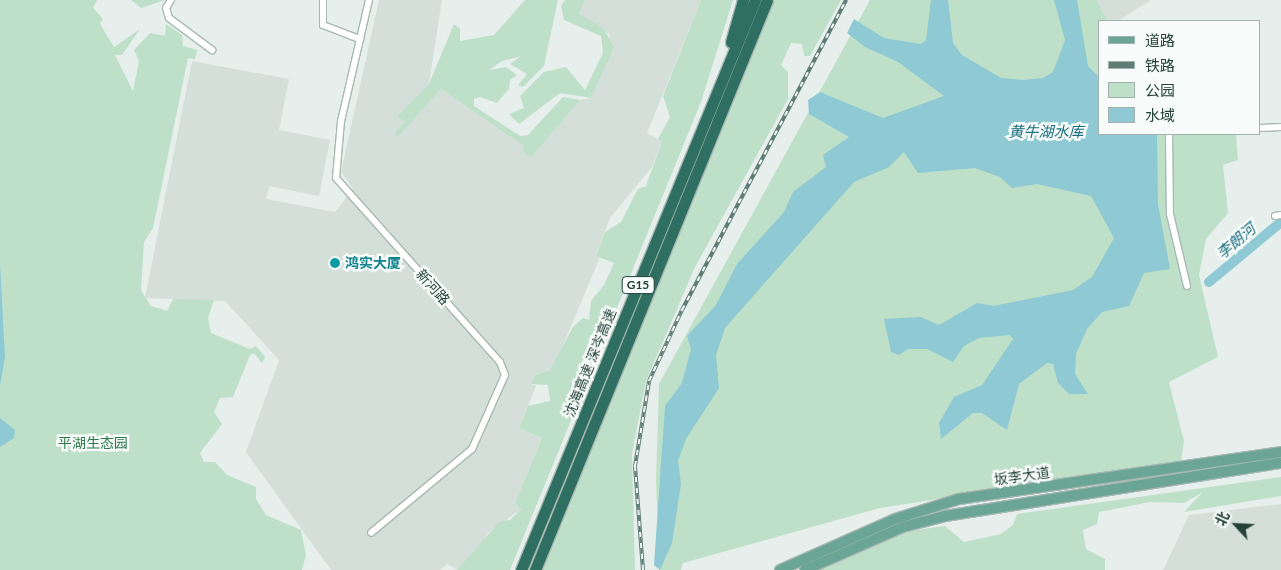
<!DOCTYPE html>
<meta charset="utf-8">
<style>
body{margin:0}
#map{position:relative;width:1281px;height:570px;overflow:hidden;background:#e6efeb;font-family:Lato,"Noto Sans SC",sans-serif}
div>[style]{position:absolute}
.built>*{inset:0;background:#d4dfda}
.green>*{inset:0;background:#bfe0c8}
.water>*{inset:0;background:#8ec9d4}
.river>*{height:10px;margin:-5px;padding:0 5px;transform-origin:5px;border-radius:5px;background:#8ec9d4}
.roads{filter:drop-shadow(1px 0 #a8b8b2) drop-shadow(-1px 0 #a8b8b2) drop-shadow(0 1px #a8b8b2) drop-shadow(0 -1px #a8b8b2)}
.street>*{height:6px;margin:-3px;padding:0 3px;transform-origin:3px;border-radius:3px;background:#fff}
.primary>*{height:10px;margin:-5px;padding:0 5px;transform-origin:5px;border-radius:5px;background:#6aa596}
.highway>*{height:11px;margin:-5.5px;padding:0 5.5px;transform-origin:5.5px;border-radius:5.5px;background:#2f6f62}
.rail>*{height:4px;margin-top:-2px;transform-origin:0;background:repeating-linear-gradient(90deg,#f7fbf9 0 5.5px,#5f7d75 0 11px);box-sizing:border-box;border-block:1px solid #5f7d75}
.dots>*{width:14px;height:14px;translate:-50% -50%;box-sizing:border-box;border:2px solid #f7fbf9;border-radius:50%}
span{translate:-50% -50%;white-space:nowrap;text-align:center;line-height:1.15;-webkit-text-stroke:5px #f7fbf9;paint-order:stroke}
.shield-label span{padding:1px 4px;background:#f7fbf9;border:1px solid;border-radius:4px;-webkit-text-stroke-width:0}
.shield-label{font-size:12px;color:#24423a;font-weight:700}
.culture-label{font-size:14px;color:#0d838f;font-weight:700}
.left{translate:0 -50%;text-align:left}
.street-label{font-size:14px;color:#24423a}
.park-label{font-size:14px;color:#2d7a4b}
.water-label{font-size:15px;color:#1c6f80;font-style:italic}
.legend{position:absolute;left:1098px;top:20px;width:162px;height:115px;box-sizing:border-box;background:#f7fbf9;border:1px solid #a3b1ad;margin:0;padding:6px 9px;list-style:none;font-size:15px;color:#24423a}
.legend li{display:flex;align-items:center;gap:10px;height:25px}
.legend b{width:25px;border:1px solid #a3b1ad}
.north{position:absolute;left:1211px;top:500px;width:50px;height:50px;-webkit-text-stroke:4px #f7fbf9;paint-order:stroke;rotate:295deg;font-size:14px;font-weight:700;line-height:20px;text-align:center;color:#24423a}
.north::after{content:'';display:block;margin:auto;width:18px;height:22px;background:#24423a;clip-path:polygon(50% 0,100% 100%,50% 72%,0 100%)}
</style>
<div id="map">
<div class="built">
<div style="clip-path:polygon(379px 0,442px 0,429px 84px,397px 116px,404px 122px,398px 137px,441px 89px,524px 146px,531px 158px,580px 100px,591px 98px,610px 35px,579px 14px,585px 0,701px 0,647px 133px,662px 142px,652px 167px,610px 218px,596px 255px,600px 257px,556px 362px,550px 370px,535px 375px,531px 384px,536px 386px,519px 428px,542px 438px,515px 503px,521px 509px,487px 534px,480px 548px,457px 570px,447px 564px,440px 570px,331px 570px,246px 452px,279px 360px,225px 301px,145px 298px,192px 61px,289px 79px,279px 130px,330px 140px,319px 196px,269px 186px,266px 199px,335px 212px,353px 189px,341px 172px)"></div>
<div style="clip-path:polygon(1097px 0,1151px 0,1118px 21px,1107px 21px)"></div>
<div style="clip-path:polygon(1281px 504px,1281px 570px,1163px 570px,1189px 515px)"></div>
</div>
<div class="green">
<div style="clip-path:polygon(0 0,97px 0,93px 8px,103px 19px,100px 24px,114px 47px,140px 29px,122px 55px,115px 55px,133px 91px,139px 61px,134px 50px,150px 33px,165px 36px,166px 24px,182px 35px,183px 46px,197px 50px,195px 59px,188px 58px,153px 228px,144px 242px,141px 290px,151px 306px,167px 311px,173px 299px,214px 300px,208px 318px,211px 333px,250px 349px,256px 346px,265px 357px,262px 363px,254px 353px,250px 355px,233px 397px,220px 398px,214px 412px,222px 424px,200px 453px,204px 462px,215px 462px,227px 475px,256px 487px,256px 499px,266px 515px,301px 530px,306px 555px,302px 570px,0 570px)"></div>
<div style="clip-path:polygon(131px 0,165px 0,141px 8px)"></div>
<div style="clip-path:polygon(525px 0,558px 0,544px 66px,523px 87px,518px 85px,527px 74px,510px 64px,521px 56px,502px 61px,489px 70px,506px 67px,517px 75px,510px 80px,509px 89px,497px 103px,480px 97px,474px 99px,474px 106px,520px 136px,528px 135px,563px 97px,580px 100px,531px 158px,523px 151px,524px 146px,441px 89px,398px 137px,395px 133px,404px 122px,397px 116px,429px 84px,454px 24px,460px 29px,460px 41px,494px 35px)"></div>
<div style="clip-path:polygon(565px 0,585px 0,579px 14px,603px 28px,614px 47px,591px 98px,560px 93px,519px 124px,509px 114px,524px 108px,520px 96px,544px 72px,566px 67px,585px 90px,603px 53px,601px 36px,564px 20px,561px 6px)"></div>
<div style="clip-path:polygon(701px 0,733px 0,701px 102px,510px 570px,457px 570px,500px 521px,510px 520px,521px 509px,515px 503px,542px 438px,519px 428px,528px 406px,550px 401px,548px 385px,531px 384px,535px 375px,550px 370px,573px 327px,583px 318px,589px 320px,591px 301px,604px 285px,614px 263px,596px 256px,605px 232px,621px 222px,638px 189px,646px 186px,662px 142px,658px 139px,670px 117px,663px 96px)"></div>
<div style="clip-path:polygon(773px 0,841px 0,810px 56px,804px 56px,802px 44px,791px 43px,781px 65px,788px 72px,788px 99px,695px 267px,646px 381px,632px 454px,635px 570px,542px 570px)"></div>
<div style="clip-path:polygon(870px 0,1097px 0,1107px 21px,1100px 21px,1100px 134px,1236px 134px,1238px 160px,1223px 165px,1228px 213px,1206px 239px,1199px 275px,1218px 357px,1169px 382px,1184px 441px,1181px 461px,880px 508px,683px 563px,681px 570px,660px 570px,656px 482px,659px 384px)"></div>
<div style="clip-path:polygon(1281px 477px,1281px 496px,1184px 512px,1203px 492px,1184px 503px,1150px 502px,1099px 512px,1097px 524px,1083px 530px,1086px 549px,1105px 559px,1105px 570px,815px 570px,883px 539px,916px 530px,945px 526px,964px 542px,1001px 534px,1013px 525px,1017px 514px)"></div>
</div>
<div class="water">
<div style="clip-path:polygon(931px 0,948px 0,953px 43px,962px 55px,1001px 78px,1023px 80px,1043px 78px,1053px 72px,1065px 40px,1054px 0,1077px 0,1088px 66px,1100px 78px,1100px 134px,1157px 134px,1158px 204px,1170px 269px,1144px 273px,1129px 306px,1102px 312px,1087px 329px,1076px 354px,1075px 374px,1088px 394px,1069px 394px,1058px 383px,1053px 364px,1047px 363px,1019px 384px,1007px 430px,982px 413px,973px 413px,941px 439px,939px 423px,954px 397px,982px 385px,1013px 339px,1010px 335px,979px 338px,964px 346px,953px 362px,927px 349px,908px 349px,899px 355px,891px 352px,884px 319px,921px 317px,939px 325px,977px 303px,993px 306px,1073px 290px,1092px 277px,1114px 238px,1091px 196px,1037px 184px,1012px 188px,1000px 177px,975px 168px,918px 173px,904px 152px,889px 167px,854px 182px,725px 328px,716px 355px,719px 388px,686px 439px,678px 461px,681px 484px,672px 543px,660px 570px,654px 565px,665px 406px,682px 383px,691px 349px,687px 336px,716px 305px,737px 264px,784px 212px,793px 192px,826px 167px,823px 155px,849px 137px,809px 114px,808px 100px,820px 92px,883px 118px,944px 96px,898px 62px,865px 47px,847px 33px,854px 19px,884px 38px,921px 44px,926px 40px)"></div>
<div style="clip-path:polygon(0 263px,5px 357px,0 386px)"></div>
<div style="clip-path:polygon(0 418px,15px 430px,14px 438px,0 447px)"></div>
</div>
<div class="river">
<div style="left:1209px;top:282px;width:94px;rotate:-39.8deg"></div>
</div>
<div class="roads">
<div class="street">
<div style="left:171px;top:0;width:9px;rotate:122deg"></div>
<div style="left:166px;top:8px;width:10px;rotate:73deg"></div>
<div style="left:169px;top:18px;width:54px;rotate:36.7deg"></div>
<div style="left:323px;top:0;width:25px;rotate:90deg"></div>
<div style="left:323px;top:25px;width:40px;rotate:21deg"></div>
<div style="left:369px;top:0;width:124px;rotate:103deg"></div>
<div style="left:341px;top:121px;width:57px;rotate:95deg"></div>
<div style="left:336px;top:178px;width:246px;rotate:48.3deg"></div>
<div style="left:500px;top:362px;width:14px;rotate:69deg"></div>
<div style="left:505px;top:375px;width:81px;rotate:114deg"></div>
<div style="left:472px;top:449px;width:131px;rotate:140.3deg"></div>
<div style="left:1260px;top:128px;width:21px;rotate:-3deg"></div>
<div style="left:1169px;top:134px;width:80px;rotate:89.3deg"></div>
<div style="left:1170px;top:214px;width:74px;rotate:76.7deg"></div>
<div style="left:1275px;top:216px;width:6px;rotate:-9deg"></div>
</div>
<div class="primary">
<div style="left:780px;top:570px;width:126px;rotate:-23.9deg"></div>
<div style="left:895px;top:519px;width:67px;rotate:-17.4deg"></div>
<div style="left:959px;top:499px;width:325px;rotate:-8.3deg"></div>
<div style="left:805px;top:570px;width:107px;rotate:-23.7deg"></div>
<div style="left:903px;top:527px;width:43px;rotate:-14.7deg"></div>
<div style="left:945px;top:516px;width:340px;rotate:-9deg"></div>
</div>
<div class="highway">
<div style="left:731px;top:42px;width:44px;rotate:-74.1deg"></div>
<div style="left:521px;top:570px;width:616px;rotate:-67.68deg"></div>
<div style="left:535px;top:570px;width:615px;rotate:-67.85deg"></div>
</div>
</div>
<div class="rail">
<div style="left:643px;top:570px;width:104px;rotate:-94.4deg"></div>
<div style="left:635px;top:466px;width:86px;rotate:-80.6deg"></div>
<div style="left:649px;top:381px;width:78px;rotate:-65.1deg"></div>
<div style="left:682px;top:310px;width:351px;rotate:-62.1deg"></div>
</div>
<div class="dots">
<div style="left:335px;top:263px;background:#0f9aa8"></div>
</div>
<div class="shield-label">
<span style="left:638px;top:285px">G15</span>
</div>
<div class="culture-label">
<span class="left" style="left:345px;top:263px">鸿实大厦</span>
</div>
<div class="street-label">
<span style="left:433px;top:287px;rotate:48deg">新河路</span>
<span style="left:590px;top:363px;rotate:-68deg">沈海高速 深岑高速</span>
<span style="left:1022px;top:476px;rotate:-8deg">坂李大道</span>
</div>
<div class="park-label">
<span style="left:93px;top:443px">平湖生态园</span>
</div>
<div class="water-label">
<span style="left:1046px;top:132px">黄牛湖水库</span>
<span style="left:1236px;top:241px;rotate:-40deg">李朗河</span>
</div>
<ul class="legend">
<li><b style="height:6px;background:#6aa596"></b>道路</li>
<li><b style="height:6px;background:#5f7d75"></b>铁路</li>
<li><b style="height:14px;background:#bfe0c8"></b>公园</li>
<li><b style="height:14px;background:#8ec9d4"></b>水域</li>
</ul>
<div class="north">北</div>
</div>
